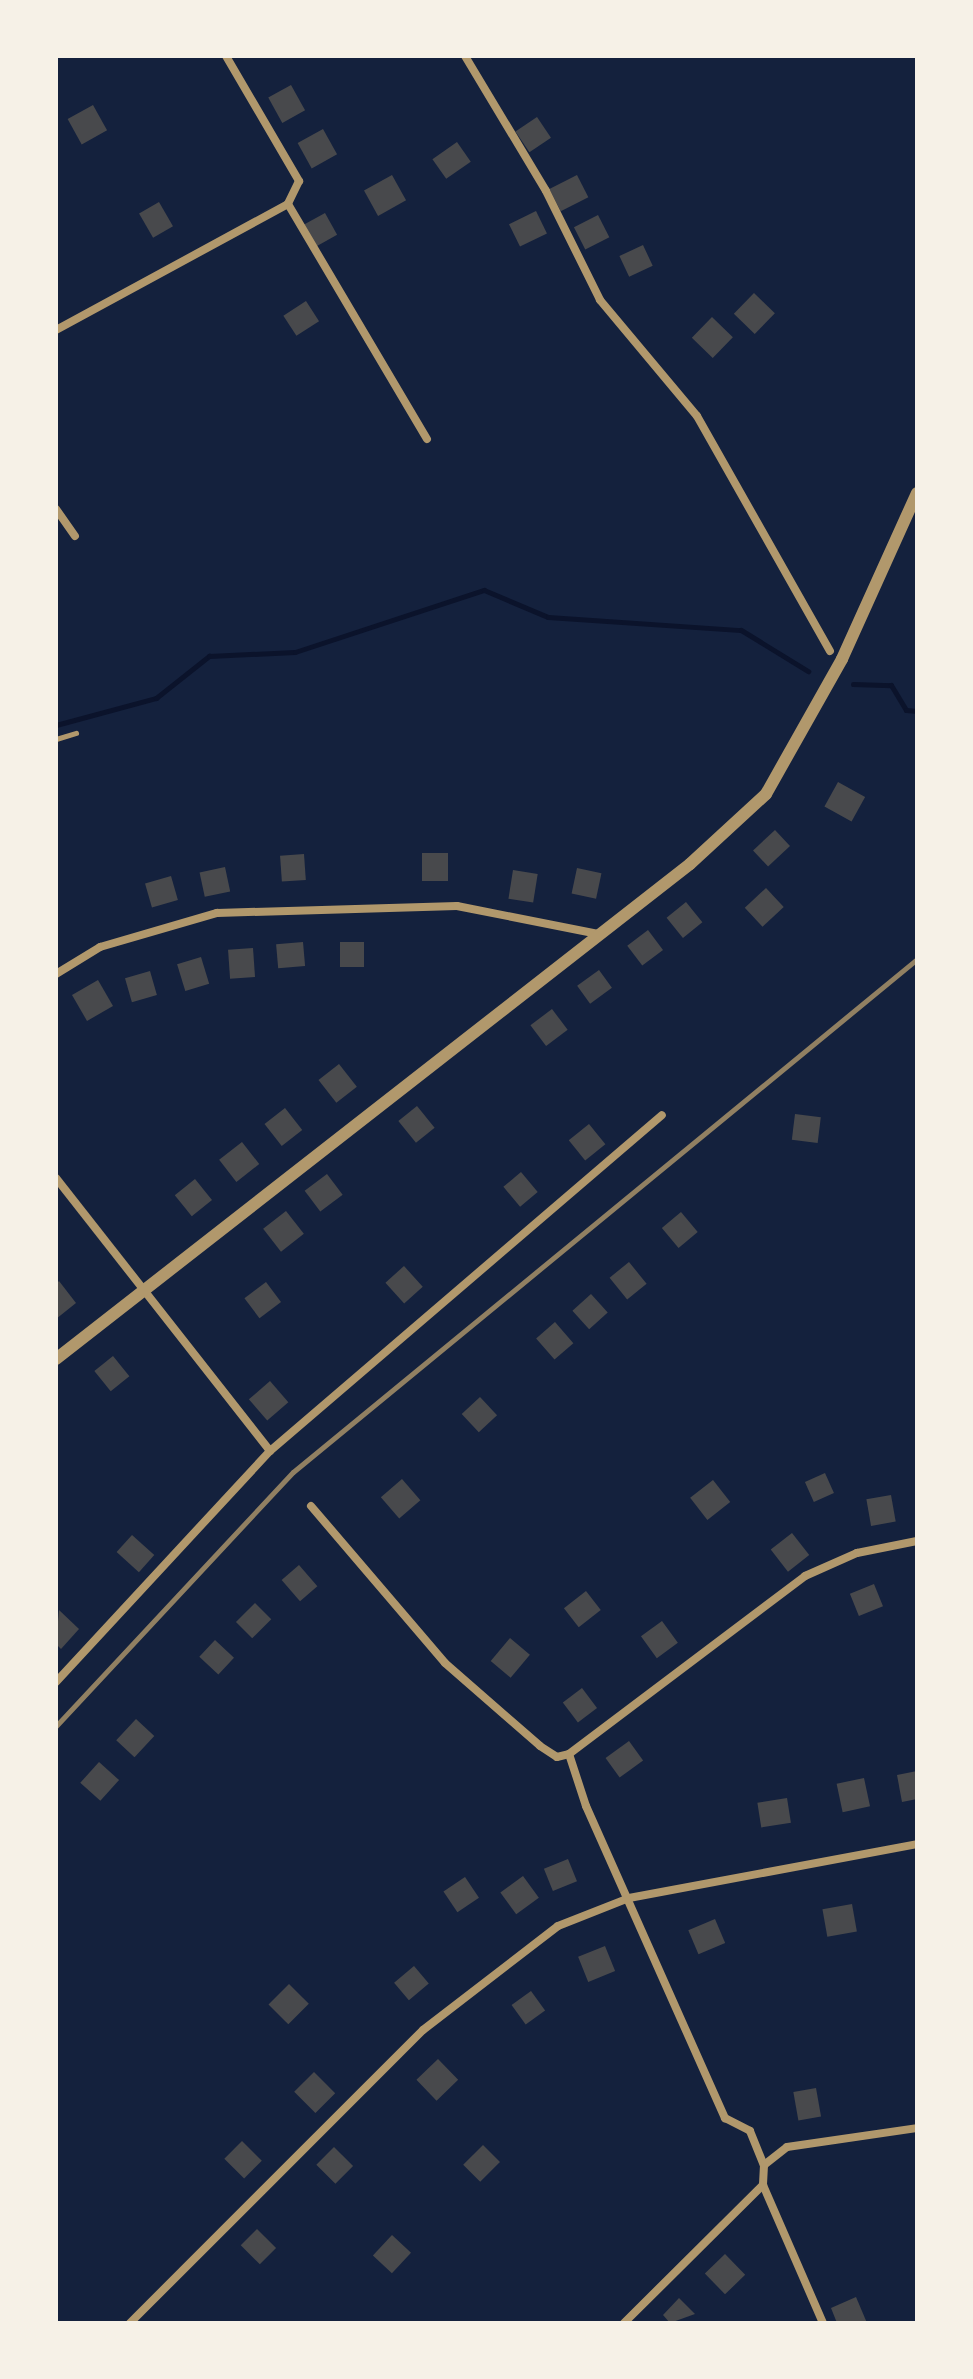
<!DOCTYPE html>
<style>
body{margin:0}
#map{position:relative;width:973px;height:2379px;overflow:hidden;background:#14213d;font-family:"Exo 2",sans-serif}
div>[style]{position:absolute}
.stream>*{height:5px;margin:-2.5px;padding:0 2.5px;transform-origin:2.5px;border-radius:2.5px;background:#0b132b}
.building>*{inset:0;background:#48494c;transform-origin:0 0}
.service>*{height:5px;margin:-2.5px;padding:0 2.5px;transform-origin:2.5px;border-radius:2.5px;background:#b1986c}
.minor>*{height:8px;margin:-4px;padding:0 4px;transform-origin:4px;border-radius:4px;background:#b1986c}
.tertiary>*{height:12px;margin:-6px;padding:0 6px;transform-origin:6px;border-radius:6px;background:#b1986c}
.rail>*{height:5px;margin:-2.5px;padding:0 2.5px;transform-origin:2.5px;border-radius:2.5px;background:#918062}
span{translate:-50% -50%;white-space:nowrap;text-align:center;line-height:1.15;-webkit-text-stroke:6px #f6f1e7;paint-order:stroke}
.frame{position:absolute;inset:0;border:58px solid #f6f1e7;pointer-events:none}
</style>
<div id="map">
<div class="stream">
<div style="left:853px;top:684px;width:38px;rotate:2deg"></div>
<div style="left:891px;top:685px;width:29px;rotate:59deg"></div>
<div style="left:906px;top:710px;width:11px;rotate:5deg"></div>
<div style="left:56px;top:725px;width:104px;rotate:-15.1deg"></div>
<div style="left:156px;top:698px;width:68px;rotate:-38.4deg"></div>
<div style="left:209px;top:656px;width:86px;rotate:-2.7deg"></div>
<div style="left:295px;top:652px;width:199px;rotate:-18.2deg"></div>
<div style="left:484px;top:590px;width:69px;rotate:22.9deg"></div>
<div style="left:548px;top:617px;width:193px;rotate:3.9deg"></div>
<div style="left:741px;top:630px;width:79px;rotate:31.5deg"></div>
</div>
<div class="building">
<div style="left:291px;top:85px;width:29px;height:26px;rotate:61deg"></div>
<div style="left:93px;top:105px;width:29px;height:29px;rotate:61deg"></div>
<div style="left:537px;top:117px;width:25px;height:26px;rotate:56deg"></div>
<div style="left:323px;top:129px;width:29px;height:29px;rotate:61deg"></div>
<div style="left:457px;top:142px;width:24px;height:30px;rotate:55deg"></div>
<div style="left:392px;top:175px;width:29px;height:32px;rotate:61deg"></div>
<div style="left:577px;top:175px;width:25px;height:31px;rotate:63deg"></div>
<div style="left:159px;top:202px;width:28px;height:23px;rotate:60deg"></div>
<div style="left:536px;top:211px;width:25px;height:30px;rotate:64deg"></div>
<div style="left:325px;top:213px;width:25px;height:27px;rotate:61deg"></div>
<div style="left:598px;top:215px;width:25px;height:27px;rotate:63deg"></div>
<div style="left:643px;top:245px;width:23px;height:26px;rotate:65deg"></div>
<div style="left:754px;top:293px;width:29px;height:29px;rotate:44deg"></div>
<div style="left:306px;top:301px;width:24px;height:27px;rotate:57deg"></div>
<div style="left:712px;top:317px;width:29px;height:29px;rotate:44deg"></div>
<div style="left:838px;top:782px;width:31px;height:28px;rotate:29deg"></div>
<div style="left:775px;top:830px;width:22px;height:30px;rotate:47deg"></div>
<div style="left:422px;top:853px;width:26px;height:28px"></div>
<div style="left:304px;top:854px;width:26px;height:24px;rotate:86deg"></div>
<div style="left:225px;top:867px;width:25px;height:26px;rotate:78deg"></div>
<div style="left:577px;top:868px;width:25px;height:26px;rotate:12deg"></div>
<div style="left:513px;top:870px;width:25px;height:29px;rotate:9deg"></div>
<div style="left:171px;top:876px;width:25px;height:27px;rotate:74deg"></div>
<div style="left:766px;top:888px;width:26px;height:29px;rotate:47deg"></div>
<div style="left:686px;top:902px;width:26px;height:25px;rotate:51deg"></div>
<div style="left:648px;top:930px;width:25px;height:26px;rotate:53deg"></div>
<div style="left:303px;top:942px;width:24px;height:27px;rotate:85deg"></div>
<div style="left:340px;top:942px;width:24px;height:25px"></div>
<div style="left:253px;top:948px;width:29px;height:25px;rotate:86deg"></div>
<div style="left:201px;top:957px;width:28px;height:25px;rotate:73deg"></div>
<div style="left:599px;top:970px;width:22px;height:27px;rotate:54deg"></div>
<div style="left:150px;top:971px;width:25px;height:26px;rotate:74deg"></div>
<div style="left:98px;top:980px;width:30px;height:30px;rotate:60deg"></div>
<div style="left:552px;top:1009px;width:26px;height:27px;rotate:53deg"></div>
<div style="left:339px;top:1064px;width:29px;height:26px;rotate:52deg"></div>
<div style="left:417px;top:1106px;width:28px;height:24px;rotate:51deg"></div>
<div style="left:285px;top:1108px;width:28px;height:26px;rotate:52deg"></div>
<div style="left:795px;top:1114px;width:26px;height:26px;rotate:7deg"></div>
<div style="left:589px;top:1124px;width:26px;height:26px;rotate:51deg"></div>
<div style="left:242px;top:1142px;width:28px;height:29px;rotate:52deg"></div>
<div style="left:521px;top:1172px;width:26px;height:23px;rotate:50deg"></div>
<div style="left:327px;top:1174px;width:26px;height:28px;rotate:53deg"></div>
<div style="left:195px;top:1179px;width:27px;height:26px;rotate:51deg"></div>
<div style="left:286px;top:1211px;width:29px;height:29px;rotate:52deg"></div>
<div style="left:681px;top:1212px;width:26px;height:25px;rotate:50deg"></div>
<div style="left:629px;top:1262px;width:28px;height:25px;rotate:51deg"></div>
<div style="left:404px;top:1266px;width:28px;height:25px;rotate:48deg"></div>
<div style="clip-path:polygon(59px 1281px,76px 1303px,56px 1319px,56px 1284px)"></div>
<div style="left:266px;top:1282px;width:25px;height:27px;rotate:53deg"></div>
<div style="left:591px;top:1294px;width:25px;height:25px;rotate:48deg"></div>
<div style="left:555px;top:1322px;width:28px;height:25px;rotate:49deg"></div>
<div style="left:113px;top:1356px;width:26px;height:24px;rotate:51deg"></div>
<div style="left:270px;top:1381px;width:28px;height:28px;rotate:49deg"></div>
<div style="left:480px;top:1397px;width:25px;height:25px;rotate:47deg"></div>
<div style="left:825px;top:1473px;width:22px;height:22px;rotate:66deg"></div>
<div style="left:402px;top:1479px;width:28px;height:28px;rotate:49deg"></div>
<div style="left:713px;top:1480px;width:28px;height:29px;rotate:52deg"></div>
<div style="left:891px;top:1495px;width:27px;height:25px;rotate:80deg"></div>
<div style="left:792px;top:1533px;width:28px;height:27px;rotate:52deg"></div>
<div style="left:132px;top:1535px;width:30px;height:23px;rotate:42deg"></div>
<div style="left:299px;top:1565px;width:28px;height:23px;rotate:49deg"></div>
<div style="left:874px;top:1584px;width:24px;height:26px;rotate:68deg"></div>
<div style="left:586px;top:1591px;width:24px;height:28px;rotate:52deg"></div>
<div style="left:255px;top:1603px;width:23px;height:27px;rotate:45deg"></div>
<div style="clip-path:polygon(59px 1610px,79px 1629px,61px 1649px,56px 1644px)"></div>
<div style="left:662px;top:1621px;width:27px;height:26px;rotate:54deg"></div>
<div style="left:510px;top:1638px;width:26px;height:30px;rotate:40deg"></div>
<div style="left:215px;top:1640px;width:26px;height:23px;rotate:43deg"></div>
<div style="left:582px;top:1688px;width:25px;height:24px;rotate:53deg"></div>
<div style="left:136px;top:1719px;width:25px;height:29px;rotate:43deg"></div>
<div style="left:629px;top:1741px;width:24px;height:29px;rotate:54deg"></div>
<div style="left:99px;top:1762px;width:27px;height:28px;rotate:42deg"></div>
<div style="clip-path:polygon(917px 1771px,917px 1799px,902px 1802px,897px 1775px)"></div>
<div style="left:864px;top:1778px;width:29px;height:28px;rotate:78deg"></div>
<div style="left:787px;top:1798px;width:25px;height:30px;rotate:81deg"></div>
<div style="left:568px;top:1859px;width:24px;height:26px;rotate:68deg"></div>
<div style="left:523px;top:1876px;width:27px;height:28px;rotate:54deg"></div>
<div style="left:465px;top:1877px;width:25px;height:26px;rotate:56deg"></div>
<div style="left:852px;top:1904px;width:28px;height:30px;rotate:80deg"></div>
<div style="left:715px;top:1919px;width:26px;height:29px;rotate:67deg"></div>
<div style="left:605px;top:1946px;width:27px;height:29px;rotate:68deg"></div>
<div style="left:414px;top:1966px;width:23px;height:26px;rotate:50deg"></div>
<div style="left:289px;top:1984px;width:28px;height:29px;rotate:45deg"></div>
<div style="left:531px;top:1991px;width:24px;height:24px;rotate:54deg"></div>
<div style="left:438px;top:2059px;width:29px;height:30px;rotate:46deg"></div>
<div style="left:314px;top:2072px;width:30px;height:28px;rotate:45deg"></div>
<div style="left:816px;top:2088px;width:29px;height:23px;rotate:80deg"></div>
<div style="left:242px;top:2141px;width:28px;height:25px;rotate:45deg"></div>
<div style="left:483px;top:2145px;width:24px;height:28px;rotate:45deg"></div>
<div style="left:334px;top:2147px;width:27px;height:25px;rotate:45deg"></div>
<div style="left:257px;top:2229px;width:27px;height:23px;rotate:45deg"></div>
<div style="left:392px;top:2235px;width:26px;height:28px;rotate:43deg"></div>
<div style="left:725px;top:2254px;width:29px;height:28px;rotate:46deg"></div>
<div style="clip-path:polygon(856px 2297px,867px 2323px,837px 2323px,831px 2308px)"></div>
<div style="clip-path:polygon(679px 2298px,695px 2314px,670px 2323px,663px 2315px)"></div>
</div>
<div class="service">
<div style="left:56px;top:739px;width:21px;rotate:-17deg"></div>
</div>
<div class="minor">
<div style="left:226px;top:56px;width:145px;rotate:59.7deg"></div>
<div style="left:299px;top:181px;width:25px;rotate:116deg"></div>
<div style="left:288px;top:204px;width:273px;rotate:59.4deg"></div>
<div style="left:465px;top:56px;width:157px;rotate:59deg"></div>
<div style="left:546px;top:191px;width:122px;rotate:63.6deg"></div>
<div style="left:600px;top:300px;width:151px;rotate:50.1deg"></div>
<div style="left:697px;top:416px;width:270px;rotate:60.5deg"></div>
<div style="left:56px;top:330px;width:264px;rotate:-28.5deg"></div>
<div style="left:56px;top:509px;width:33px;rotate:55deg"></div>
<div style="left:56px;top:974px;width:52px;rotate:-31.5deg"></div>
<div style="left:100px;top:947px;width:122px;rotate:-16.2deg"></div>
<div style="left:217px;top:913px;width:240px;rotate:-1.7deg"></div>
<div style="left:457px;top:906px;width:144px;rotate:11.2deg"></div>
<div style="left:56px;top:1178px;width:347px;rotate:51.9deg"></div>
<div style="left:311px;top:1506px;width:206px;rotate:49.5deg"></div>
<div style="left:445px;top:1663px;width:126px;rotate:41.1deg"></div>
<div style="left:540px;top:1746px;width:20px;rotate:33deg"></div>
<div style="left:557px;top:1757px;width:12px;rotate:-14deg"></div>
<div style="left:569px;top:1754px;width:55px;rotate:71.9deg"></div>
<div style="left:586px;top:1806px;width:342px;rotate:66deg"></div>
<div style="left:725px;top:2118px;width:28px;rotate:27deg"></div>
<div style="left:750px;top:2131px;width:37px;rotate:68deg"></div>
<div style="left:764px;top:2165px;width:20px;rotate:93deg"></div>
<div style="left:763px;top:2185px;width:150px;rotate:66.5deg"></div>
<div style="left:56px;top:1682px;width:315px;rotate:-47.2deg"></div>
<div style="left:270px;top:1451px;width:516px;rotate:-40.6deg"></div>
<div style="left:569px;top:1754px;width:296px;rotate:-37deg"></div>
<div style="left:805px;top:1576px;width:57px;rotate:-23.9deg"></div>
<div style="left:857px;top:1553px;width:61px;rotate:-11.3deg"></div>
<div style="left:764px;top:2165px;width:29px;rotate:-38deg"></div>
<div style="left:787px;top:2147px;width:131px;rotate:-8.3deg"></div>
<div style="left:130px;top:2323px;width:414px;rotate:-45deg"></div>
<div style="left:423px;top:2030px;width:170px;rotate:-37.6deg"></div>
<div style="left:558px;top:1926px;width:76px;rotate:-21.5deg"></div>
<div style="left:629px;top:1898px;width:293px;rotate:-10.6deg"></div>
<div style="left:624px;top:2323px;width:196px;rotate:-44.8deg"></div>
</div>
<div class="tertiary">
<div style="left:56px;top:1359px;width:804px;rotate:-37.98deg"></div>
<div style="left:690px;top:864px;width:103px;rotate:-42.6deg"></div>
<div style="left:766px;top:794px;width:155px;rotate:-60.6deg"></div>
<div style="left:842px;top:659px;width:182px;rotate:-65.7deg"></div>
</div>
<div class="rail">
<div style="left:56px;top:1726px;width:347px;rotate:-47deg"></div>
<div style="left:293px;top:1472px;width:808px;rotate:-39.42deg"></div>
</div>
<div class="frame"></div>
</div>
